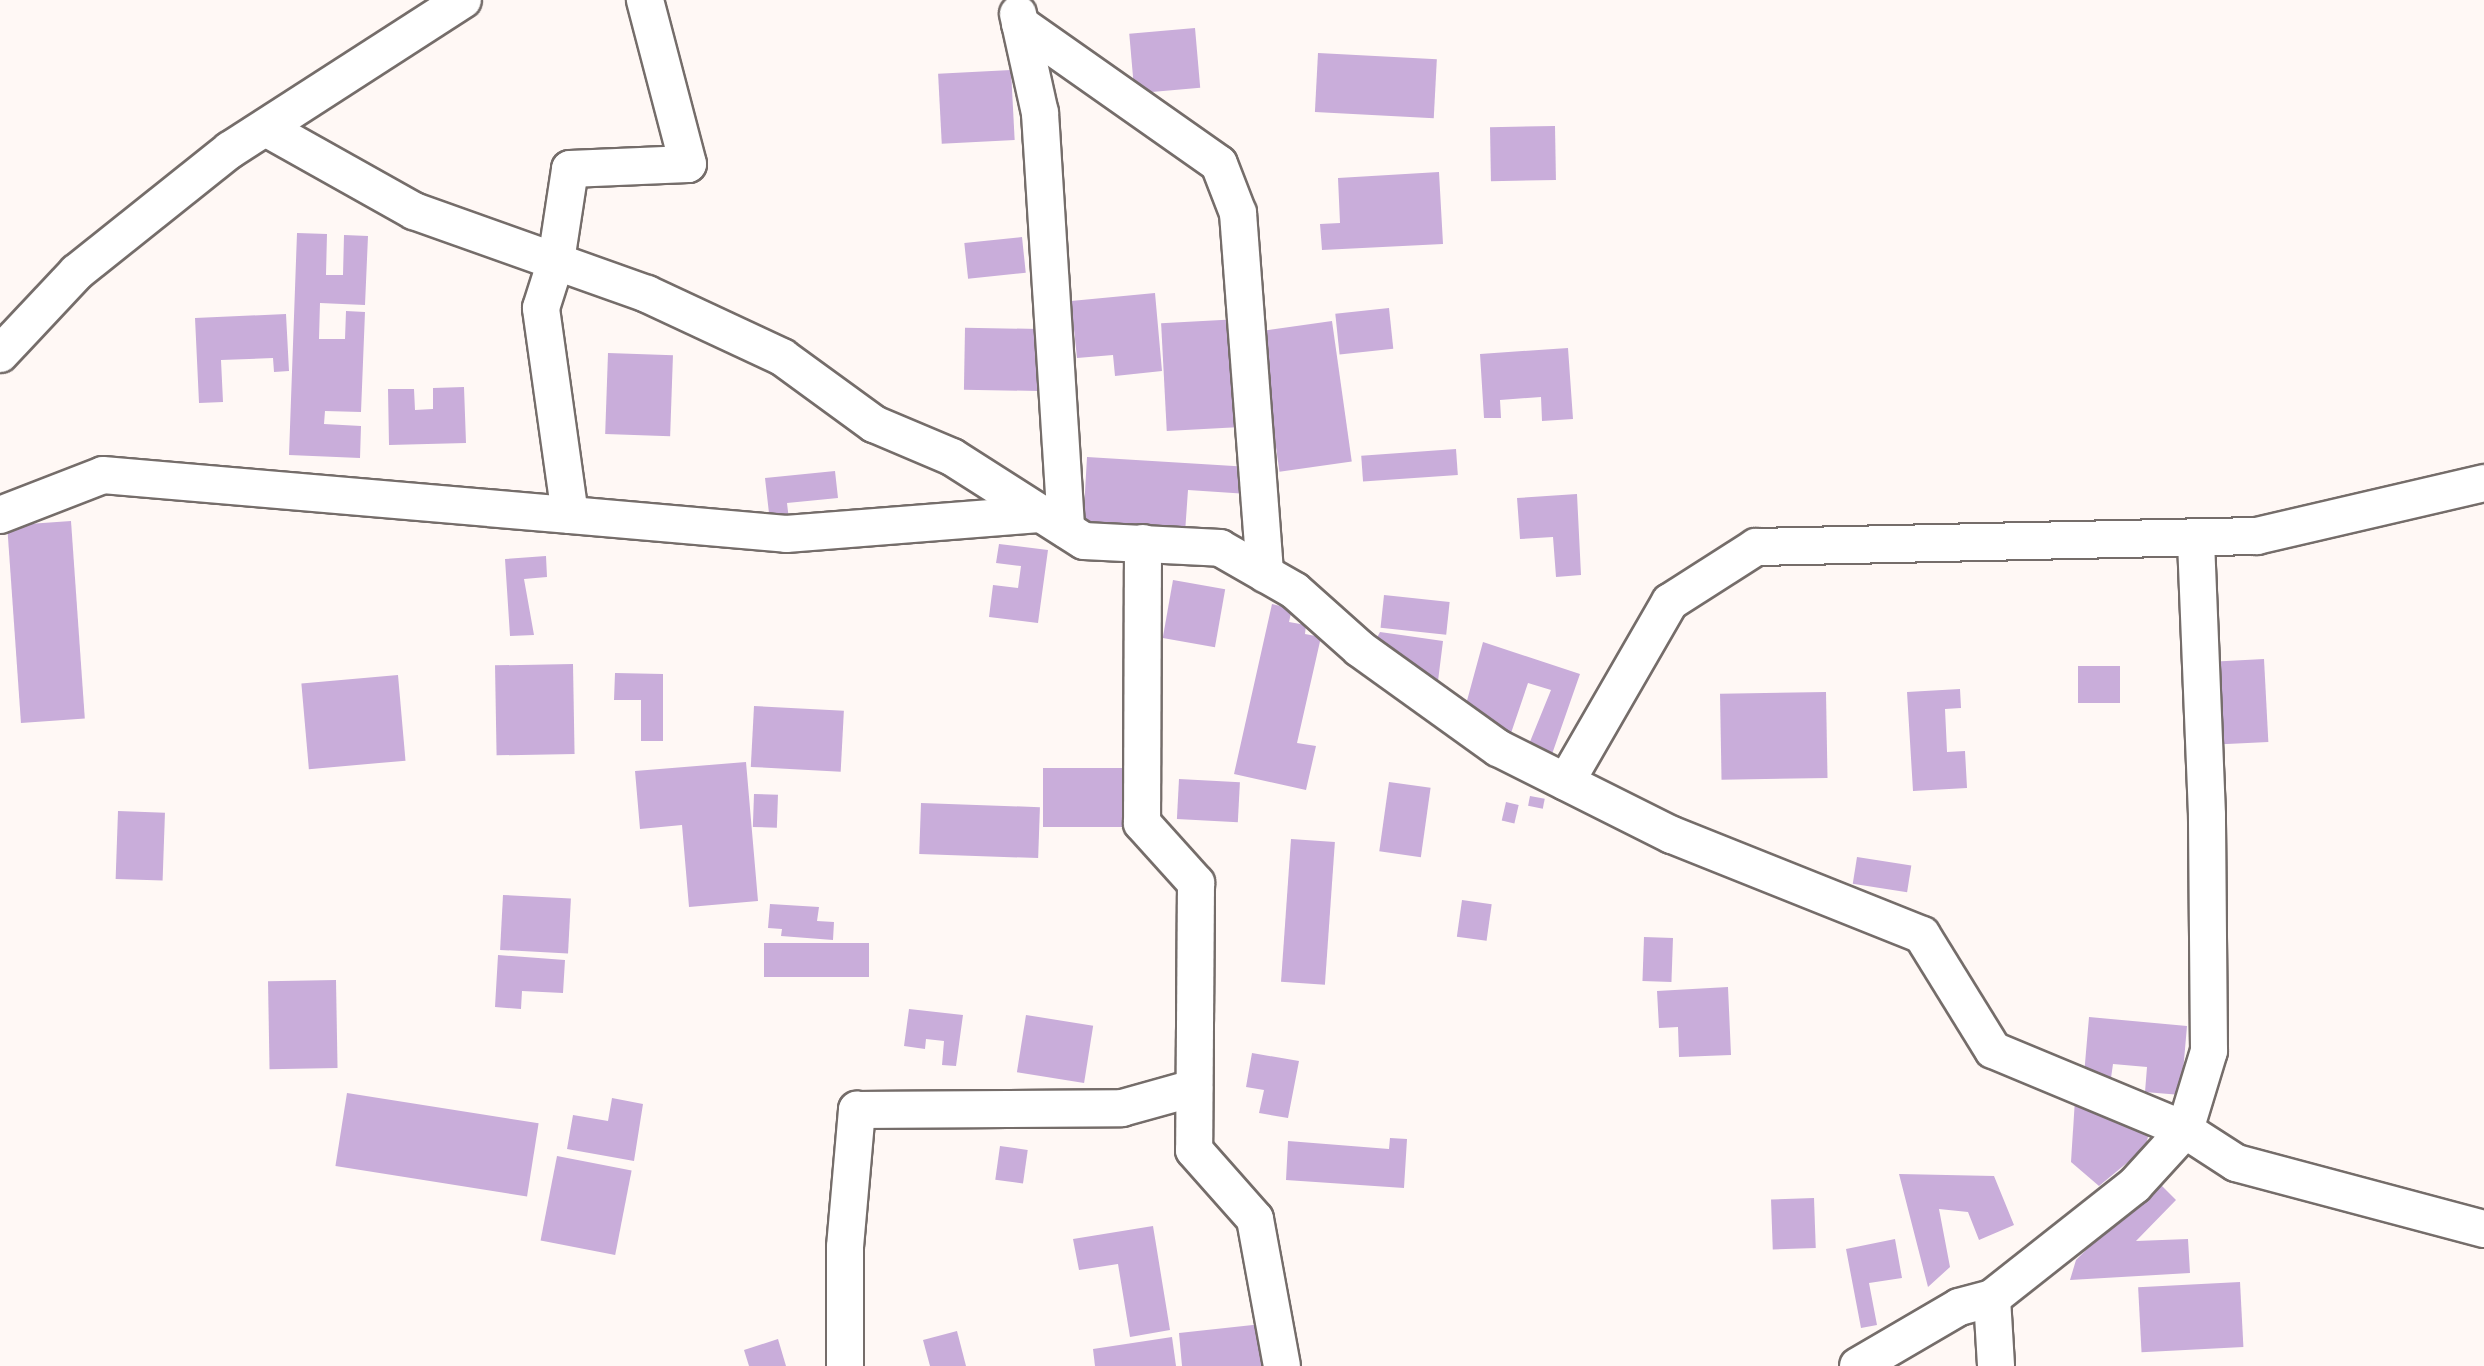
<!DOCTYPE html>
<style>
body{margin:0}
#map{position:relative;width:2484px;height:1366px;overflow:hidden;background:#fff8f5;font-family:Karla,sans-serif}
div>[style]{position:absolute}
.building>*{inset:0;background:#c9adda;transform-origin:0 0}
.roads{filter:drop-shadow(2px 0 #756d6a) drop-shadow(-2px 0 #756d6a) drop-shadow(0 2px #756d6a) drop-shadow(0 -2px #756d6a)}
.minor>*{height:36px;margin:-18px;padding:0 18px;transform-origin:18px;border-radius:18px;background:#fff}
span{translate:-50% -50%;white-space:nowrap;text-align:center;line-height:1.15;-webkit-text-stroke:6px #fff;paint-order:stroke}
</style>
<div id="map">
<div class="building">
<div style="left:1195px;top:28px;width:60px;height:66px;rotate:85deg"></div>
<div style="left:1318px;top:53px;width:119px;height:59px;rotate:3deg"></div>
<div style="left:1011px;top:70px;width:70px;height:73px;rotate:87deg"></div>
<div style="left:1555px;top:126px;width:54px;height:65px;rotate:89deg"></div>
<div style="clip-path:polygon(1439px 172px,1443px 244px,1322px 250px,1320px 224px,1340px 223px,1338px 178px)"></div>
<div style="clip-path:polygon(297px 233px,327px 234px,326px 275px,343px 275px,344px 235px,368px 236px,365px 305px,320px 303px,319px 339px,345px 339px,346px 311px,365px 312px,361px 412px,325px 411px,324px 424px,361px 426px,360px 458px,289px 455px)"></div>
<div style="left:1022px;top:237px;width:36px;height:58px;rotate:84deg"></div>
<div style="clip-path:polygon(1155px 293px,1162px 371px,1115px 376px,1113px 355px,1077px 358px,1071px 301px)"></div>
<div style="left:1389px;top:308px;width:41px;height:54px;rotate:84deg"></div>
<div style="clip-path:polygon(286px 314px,289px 371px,274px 372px,273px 358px,221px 360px,223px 402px,199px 403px,195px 318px)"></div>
<div style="left:1240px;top:319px;width:108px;height:79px;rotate:87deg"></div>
<div style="left:1332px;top:321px;width:142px;height:73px;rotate:82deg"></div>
<div style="left:1039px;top:329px;width:62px;height:74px;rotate:91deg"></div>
<div style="clip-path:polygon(1568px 348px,1573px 419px,1542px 421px,1541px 397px,1500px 400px,1501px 418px,1484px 418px,1480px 354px)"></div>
<div style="left:608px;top:353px;width:65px;height:81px;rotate:2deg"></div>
<div style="clip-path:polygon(464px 387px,466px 443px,389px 445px,388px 389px,414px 389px,415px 410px,433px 409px,433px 388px)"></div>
<div style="left:1456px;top:449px;width:26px;height:95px;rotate:86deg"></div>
<div style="clip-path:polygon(1087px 457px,1250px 467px,1248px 494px,1188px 490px,1185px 533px,1083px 527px)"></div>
<div style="clip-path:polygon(835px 471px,838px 498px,787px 503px,789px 520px,770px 522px,765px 478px)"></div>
<div style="clip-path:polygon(1577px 494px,1581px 575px,1556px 577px,1553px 537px,1520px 539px,1517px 498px)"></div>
<div style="left:71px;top:521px;width:198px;height:64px;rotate:86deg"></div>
<div style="clip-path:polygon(999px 544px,1048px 550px,1038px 623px,989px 617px,993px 585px,1018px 588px,1021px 566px,996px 563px)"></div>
<div style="clip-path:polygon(546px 556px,547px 577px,524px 579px,534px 635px,510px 636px,505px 559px)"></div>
<div style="left:1173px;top:580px;width:53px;height:59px;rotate:10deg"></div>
<div style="left:1384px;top:595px;width:66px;height:33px;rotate:6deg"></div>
<div style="clip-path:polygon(1272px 604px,1292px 609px,1289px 622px,1306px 625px,1305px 634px,1321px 637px,1297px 743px,1316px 746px,1306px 790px,1234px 774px)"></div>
<div style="clip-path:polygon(1380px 632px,1443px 641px,1437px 689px,1370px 651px)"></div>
<div style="clip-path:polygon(1483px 642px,1580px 674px,1551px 757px,1527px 749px,1551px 690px,1528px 683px,1509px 739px,1465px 708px)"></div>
<div style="left:2264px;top:659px;width:83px;height:52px;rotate:87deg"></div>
<div style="left:573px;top:664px;width:90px;height:78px;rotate:89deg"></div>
<div style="left:2078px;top:666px;width:42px;height:37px"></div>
<div style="clip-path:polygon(615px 673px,663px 674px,663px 741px,641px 741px,641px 700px,614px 700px)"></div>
<div style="left:398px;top:675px;width:86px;height:97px;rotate:85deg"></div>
<div style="clip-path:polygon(1960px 689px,1961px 708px,1945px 709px,1947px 752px,1965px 751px,1967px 788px,1913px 791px,1907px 692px)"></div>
<div style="left:1826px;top:692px;width:86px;height:106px;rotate:89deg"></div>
<div style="left:754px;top:706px;width:90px;height:61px;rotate:3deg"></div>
<div style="clip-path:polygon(746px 762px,758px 901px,689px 907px,682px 825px,640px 829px,635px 771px)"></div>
<div style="left:1043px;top:768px;width:84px;height:59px"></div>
<div style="left:1179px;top:779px;width:61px;height:40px;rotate:3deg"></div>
<div style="left:1389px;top:782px;width:42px;height:70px;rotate:8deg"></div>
<div style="left:754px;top:794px;width:24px;height:33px;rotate:2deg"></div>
<div style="left:1530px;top:796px;width:15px;height:10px;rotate:11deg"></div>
<div style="left:1506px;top:802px;width:13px;height:19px;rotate:13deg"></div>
<div style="left:921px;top:803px;width:119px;height:51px;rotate:2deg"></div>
<div style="left:118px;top:811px;width:47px;height:68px;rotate:2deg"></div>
<div style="left:1291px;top:839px;width:44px;height:143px;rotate:4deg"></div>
<div style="left:1857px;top:857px;width:55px;height:27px;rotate:9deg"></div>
<div style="left:503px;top:895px;width:68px;height:55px;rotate:3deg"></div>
<div style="left:1462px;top:900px;width:30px;height:37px;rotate:8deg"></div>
<div style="clip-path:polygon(770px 904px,819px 907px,817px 921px,834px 922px,833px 940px,781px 936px,782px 929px,768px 928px)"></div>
<div style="left:1644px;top:937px;width:29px;height:44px;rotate:2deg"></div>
<div style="left:764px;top:943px;width:105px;height:34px"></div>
<div style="clip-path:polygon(498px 955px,565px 960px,563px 993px,522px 991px,521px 1009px,495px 1007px)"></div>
<div style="left:336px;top:980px;width:88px;height:68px;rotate:89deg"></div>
<div style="clip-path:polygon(1728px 987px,1731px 1055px,1679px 1057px,1678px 1027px,1659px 1028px,1657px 991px)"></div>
<div style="clip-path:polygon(909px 1009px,963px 1015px,956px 1066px,942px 1065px,944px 1041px,926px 1039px,925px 1049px,904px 1046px)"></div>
<div style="left:1026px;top:1015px;width:68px;height:58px;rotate:9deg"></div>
<div style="clip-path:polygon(2089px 1017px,2187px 1026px,2181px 1095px,2145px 1092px,2147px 1067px,2113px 1064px,2111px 1078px,2084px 1075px)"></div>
<div style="clip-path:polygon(1252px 1053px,1299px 1061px,1288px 1118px,1259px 1113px,1264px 1090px,1246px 1087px)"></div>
<div style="left:347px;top:1093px;width:194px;height:74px;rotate:9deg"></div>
<div style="clip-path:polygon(612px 1098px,643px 1104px,634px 1161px,567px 1149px,573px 1115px,608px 1121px)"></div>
<div style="clip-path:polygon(2075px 1099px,2152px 1122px,2145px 1148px,2099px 1186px,2071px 1162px)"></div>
<div style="clip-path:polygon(1390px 1138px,1407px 1139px,1404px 1188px,1286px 1180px,1288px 1141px,1389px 1149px)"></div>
<div style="left:1000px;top:1146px;width:28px;height:34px;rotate:8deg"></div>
<div style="left:557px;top:1156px;width:76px;height:86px;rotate:11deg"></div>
<div style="clip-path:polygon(1899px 1174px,1994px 1176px,2014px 1225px,1979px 1240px,1968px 1212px,1939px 1209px,1950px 1267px,1928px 1287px)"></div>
<div style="clip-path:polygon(2156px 1180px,2176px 1200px,2136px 1241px,2188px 1239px,2190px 1273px,2070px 1280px,2076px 1260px)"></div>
<div style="left:1814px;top:1198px;width:50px;height:43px;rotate:88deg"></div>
<div style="clip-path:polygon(1153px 1226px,1170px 1330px,1130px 1337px,1118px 1264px,1079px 1270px,1073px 1239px)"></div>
<div style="clip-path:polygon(1895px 1239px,1902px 1278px,1869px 1283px,1877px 1325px,1861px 1328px,1846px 1249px)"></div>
<div style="left:2240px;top:1282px;width:65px;height:102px;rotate:87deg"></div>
<div style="clip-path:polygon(1262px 1324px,1267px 1366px,1182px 1366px,1179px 1333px)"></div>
<div style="clip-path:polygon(957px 1331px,966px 1366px,930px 1366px,923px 1340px)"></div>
<div style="clip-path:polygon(1172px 1337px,1176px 1366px,1095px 1366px,1093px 1349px)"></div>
<div style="clip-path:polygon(778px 1339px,786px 1366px,749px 1366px,744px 1350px)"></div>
</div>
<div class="roads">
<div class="minor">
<div style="left:1018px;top:14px;width:101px;rotate:77.5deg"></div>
<div style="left:1040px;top:113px;width:417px;rotate:86.4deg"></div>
<div style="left:1020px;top:24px;width:243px;rotate:35.1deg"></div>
<div style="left:1219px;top:164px;width:53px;rotate:68.8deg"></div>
<div style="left:1238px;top:213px;width:362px;rotate:85.7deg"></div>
<div style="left:266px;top:128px;width:170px;rotate:29.3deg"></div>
<div style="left:414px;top:211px;width:247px;rotate:19.6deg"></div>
<div style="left:647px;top:294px;width:149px;rotate:25deg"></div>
<div style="left:782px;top:357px;width:114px;rotate:36.1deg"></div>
<div style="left:874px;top:424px;width:85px;rotate:22.9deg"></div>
<div style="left:952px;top:457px;width:156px;rotate:32.5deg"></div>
<div style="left:1084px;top:541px;width:136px;rotate:2.9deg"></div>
<div style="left:1220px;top:548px;width:86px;rotate:29.8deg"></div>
<div style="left:1295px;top:591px;width:87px;rotate:41.7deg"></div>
<div style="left:1360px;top:649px;width:170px;rotate:35.7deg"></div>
<div style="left:1498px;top:748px;width:195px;rotate:26.6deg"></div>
<div style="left:1672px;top:835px;width:269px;rotate:21.8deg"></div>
<div style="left:1922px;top:935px;width:135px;rotate:58.3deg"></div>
<div style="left:1993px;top:1050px;width:208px;rotate:22.6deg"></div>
<div style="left:2185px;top:1130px;width:83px;rotate:-73.1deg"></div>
<div style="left:2209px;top:1051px;width:236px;rotate:-90.5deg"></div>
<div style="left:2207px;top:815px;width:278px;rotate:-92.3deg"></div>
<div style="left:0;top:354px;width:112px;rotate:-46.8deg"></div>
<div style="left:77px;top:272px;width:196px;rotate:-38.6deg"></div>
<div style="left:230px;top:150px;width:277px;rotate:-32.8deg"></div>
<div style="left:0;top:515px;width:110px;rotate:-21.2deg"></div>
<div style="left:103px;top:475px;width:469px;rotate:4.9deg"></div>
<div style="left:570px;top:515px;width:209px;rotate:-98deg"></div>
<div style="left:541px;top:308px;width:49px;rotate:-72.3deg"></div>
<div style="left:556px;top:261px;width:93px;rotate:-81.3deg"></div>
<div style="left:570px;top:169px;width:118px;rotate:-2.4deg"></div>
<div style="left:688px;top:164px;width:170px;rotate:-104.7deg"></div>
<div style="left:570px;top:515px;width:217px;rotate:5deg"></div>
<div style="left:786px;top:534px;width:257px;rotate:-4.5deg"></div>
<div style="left:1143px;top:543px;width:280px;rotate:90.2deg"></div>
<div style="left:1142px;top:823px;width:81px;rotate:48deg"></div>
<div style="left:1196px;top:883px;width:267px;rotate:90.4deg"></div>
<div style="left:1194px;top:1150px;width:92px;rotate:48.5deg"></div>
<div style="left:1255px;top:1219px;width:149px;rotate:79.6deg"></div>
<div style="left:1566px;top:782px;width:208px;rotate:-60deg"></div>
<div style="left:1670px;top:602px;width:102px;rotate:-32.6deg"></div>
<div style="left:1756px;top:547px;width:501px;rotate:-1.26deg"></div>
<div style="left:2257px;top:536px;width:233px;rotate:-13.1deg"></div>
<div style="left:1992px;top:1298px;width:68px;rotate:86.6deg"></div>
<div style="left:845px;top:1366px;width:119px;rotate:-90deg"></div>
<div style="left:845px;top:1247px;width:138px;rotate:-85deg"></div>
<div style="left:857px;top:1110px;width:265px;rotate:-0.4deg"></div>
<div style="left:1122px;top:1108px;width:75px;rotate:-15.5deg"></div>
<div style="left:1858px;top:1366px;width:117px;rotate:-30.3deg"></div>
<div style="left:1959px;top:1307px;width:34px;rotate:-15deg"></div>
<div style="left:1992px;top:1298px;width:181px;rotate:-38.3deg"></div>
<div style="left:2134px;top:1186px;width:76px;rotate:-47.7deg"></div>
<div style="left:2185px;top:1130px;width:61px;rotate:32.9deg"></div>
<div style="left:2236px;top:1163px;width:257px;rotate:14.9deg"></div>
</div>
</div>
</div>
